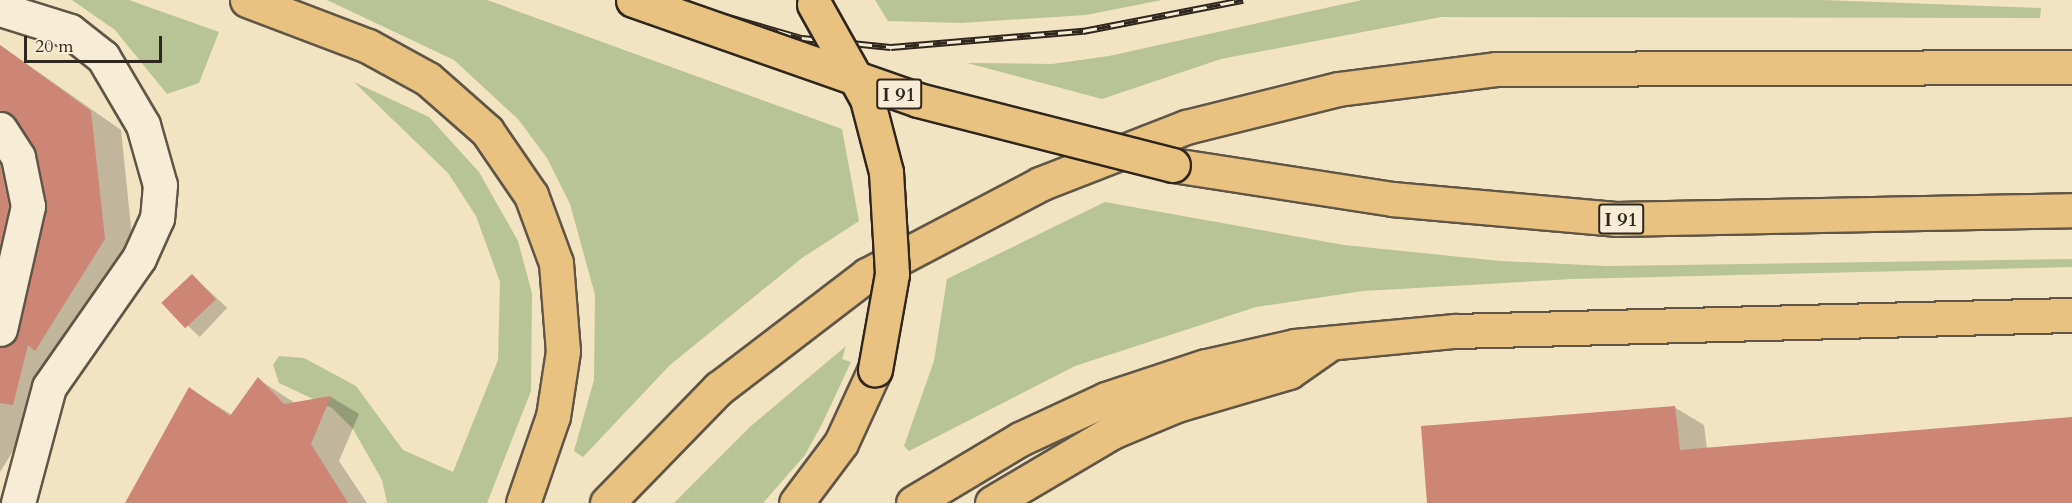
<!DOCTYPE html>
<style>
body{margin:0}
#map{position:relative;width:2072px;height:503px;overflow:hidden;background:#f2e3c2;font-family:Cardo,serif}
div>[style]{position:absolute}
.green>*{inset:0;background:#b8c495}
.shadow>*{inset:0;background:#0003;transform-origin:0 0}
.building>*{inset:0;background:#cd8576;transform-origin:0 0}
.roads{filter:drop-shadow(2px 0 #605646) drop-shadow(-2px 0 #605646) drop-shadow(0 2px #605646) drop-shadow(0 -2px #605646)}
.minor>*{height:33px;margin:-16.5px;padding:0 16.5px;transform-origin:16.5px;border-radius:16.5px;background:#f7edd7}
.highway>*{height:33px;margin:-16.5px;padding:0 16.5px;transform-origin:16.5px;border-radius:16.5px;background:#e9c281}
.rail>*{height:7px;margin-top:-3.5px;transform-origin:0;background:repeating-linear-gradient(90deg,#f7edd7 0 14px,#2f271d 0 28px);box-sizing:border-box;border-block:2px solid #2f271d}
.bridges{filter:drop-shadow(2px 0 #2f271d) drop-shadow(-2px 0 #2f271d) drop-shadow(0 2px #2f271d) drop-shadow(0 -2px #2f271d)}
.highway-bridge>*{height:33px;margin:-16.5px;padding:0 16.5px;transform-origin:16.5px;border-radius:16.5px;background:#e9c281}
span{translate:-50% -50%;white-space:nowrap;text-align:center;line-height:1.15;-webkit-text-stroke:5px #f7edd7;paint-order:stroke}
.shield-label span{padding:2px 4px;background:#f7edd7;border:2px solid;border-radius:4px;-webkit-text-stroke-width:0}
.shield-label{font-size:20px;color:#2f271d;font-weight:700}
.scale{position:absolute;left:24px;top:36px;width:138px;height:27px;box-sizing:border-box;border:3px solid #2f271d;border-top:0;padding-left:8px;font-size:18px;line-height:21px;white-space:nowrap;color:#2f271d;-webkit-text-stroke:4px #f7edd7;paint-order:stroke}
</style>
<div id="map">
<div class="green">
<div style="clip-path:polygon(72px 0,129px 0,219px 32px,199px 83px,167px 94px,115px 30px)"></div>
<div style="clip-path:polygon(327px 0,487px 0,842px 129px,859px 221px,802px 258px,670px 365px,583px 457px,574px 451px,594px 380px,595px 295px,570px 204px,547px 158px,518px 119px,454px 60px)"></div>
<div style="clip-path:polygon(875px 0,1162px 0,1086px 15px,961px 23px,888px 21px)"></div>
<div style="clip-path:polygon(1362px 0,1822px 0,2041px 8px,2040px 18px,1441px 17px,1221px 59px,1102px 99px,967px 63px,1052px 64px,1109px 56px)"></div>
<div style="clip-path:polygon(354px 82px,429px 117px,479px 172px,518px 241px,532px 293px,531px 391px,487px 503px,387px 503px,382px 480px,353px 429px,332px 408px,279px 383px,273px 365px,279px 356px,304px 358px,356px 386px,403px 450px,453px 472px,498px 360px,500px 282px,476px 216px,448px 173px)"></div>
<div style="clip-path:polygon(1105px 202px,1344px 245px,1500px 261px,1607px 266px,2072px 259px,2072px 267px,1572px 279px,1363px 291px,1256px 307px,1075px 366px,909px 451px,904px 446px,934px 361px,947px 279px)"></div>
<div style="clip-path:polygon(846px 346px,842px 359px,851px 362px,822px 424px,805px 455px,763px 503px,674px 503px,751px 426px)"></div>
</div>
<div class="shadow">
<div style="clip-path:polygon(evenodd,0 45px,121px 130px,134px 256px,0 472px,0 45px,24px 129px,35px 147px,48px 210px,19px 334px,11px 343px,19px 130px,24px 129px)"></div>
<div style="left:192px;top:275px;width:48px;height:40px;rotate:43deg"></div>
<div style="clip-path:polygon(258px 379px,295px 403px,331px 397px,359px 414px,339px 461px,367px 503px,134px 503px,190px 389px,232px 415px)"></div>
<div style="clip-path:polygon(1674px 407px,1704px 425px,1707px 449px,2072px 418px,2072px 503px,1428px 503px)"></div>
</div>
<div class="building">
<div style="clip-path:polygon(0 45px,91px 111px,105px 239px,35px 351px,28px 345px,13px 405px,0 403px,0 347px,18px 333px,46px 203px,34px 147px,15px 118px,0 110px)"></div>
<div style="clip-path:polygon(0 164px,9px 206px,0 245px)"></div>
<div style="left:192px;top:274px;width:35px;height:42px;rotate:47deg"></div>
<div style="clip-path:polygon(258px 377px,284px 404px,331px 396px,311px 444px,348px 503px,125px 503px,189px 387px,230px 416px)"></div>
<div style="clip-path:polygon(1675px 406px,1680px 450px,2072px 417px,2072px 503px,1427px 503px,1421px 426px)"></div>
</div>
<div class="roads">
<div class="minor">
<div style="left:0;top:9px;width:73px;rotate:17.4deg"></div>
<div style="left:70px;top:31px;width:42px;rotate:38.2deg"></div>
<div style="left:103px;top:57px;width:79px;rotate:59.5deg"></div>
<div style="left:143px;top:125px;width:62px;rotate:74.2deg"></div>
<div style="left:160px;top:185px;width:33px;rotate:95deg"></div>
<div style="left:157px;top:218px;width:44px;rotate:114.2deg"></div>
<div style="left:139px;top:258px;width:157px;rotate:124.9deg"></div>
<div style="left:49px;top:387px;width:120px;rotate:105deg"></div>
<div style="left:0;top:129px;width:33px;rotate:57deg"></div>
<div style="left:18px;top:157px;width:50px;rotate:78.5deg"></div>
<div style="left:28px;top:206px;width:126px;rotate:102.8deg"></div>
</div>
<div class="highway">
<div style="left:247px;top:0;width:129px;rotate:20.8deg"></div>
<div style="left:368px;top:46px;width:68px;rotate:28.8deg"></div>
<div style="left:428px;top:79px;width:79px;rotate:41.4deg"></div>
<div style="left:487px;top:131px;width:78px;rotate:55.5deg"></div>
<div style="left:531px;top:195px;width:72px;rotate:69.8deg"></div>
<div style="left:556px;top:263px;width:88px;rotate:85.5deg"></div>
<div style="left:563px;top:351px;width:66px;rotate:98.7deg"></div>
<div style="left:553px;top:416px;width:92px;rotate:109deg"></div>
<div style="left:1173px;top:165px;width:222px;rotate:8.8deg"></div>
<div style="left:1392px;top:199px;width:224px;rotate:5.1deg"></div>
<div style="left:1615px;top:219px;width:457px;rotate:-1.1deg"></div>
<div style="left:607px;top:503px;width:161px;rotate:-45.8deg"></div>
<div style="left:719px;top:388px;width:186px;rotate:-37.4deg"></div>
<div style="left:867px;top:275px;width:195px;rotate:-27.7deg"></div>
<div style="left:1040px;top:184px;width:157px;rotate:-21.3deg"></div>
<div style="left:1186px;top:127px;width:157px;rotate:-14deg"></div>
<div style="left:1338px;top:89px;width:159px;rotate:-7.2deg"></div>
<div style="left:1496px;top:69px;width:576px;rotate:-0.2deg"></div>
<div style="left:796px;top:503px;width:75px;rotate:-53.1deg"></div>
<div style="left:841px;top:443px;width:81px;rotate:-65.3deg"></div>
<div style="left:913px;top:503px;width:125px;rotate:-30.9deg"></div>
<div style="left:1020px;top:439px;width:95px;rotate:-24.9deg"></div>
<div style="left:1106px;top:399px;width:105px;rotate:-18.3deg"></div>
<div style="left:1206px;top:366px;width:91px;rotate:-12.7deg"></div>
<div style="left:1295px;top:346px;width:161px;rotate:-5.4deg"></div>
<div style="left:1455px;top:331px;width:617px;rotate:-1.49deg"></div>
<div style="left:992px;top:503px;width:139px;rotate:-30.6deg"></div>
<div style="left:1112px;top:432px;width:70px;rotate:-22.6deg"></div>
<div style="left:1177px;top:405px;width:117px;rotate:-16.4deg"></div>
<div style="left:1289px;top:372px;width:49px;rotate:-35deg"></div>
</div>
</div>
<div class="rail">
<div style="left:670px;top:0;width:137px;rotate:16.1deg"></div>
<div style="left:802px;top:38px;width:89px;rotate:5.8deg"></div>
<div style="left:891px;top:47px;width:193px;rotate:-4.8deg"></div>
<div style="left:1083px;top:31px;width:163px;rotate:-11deg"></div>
</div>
<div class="bridges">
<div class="highway-bridge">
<div style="left:633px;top:0;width:302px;rotate:19.3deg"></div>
<div style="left:918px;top:100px;width:263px;rotate:14.3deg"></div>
<div style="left:814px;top:4px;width:109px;rotate:60.8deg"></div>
<div style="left:867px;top:99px;width:75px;rotate:75.4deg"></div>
<div style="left:886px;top:172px;width:102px;rotate:86.6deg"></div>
<div style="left:892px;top:274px;width:97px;rotate:100.1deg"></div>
</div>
</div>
<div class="shield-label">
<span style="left:899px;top:94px">I 91</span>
<span style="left:1621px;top:219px">I 91</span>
</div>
<div class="scale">20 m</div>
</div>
